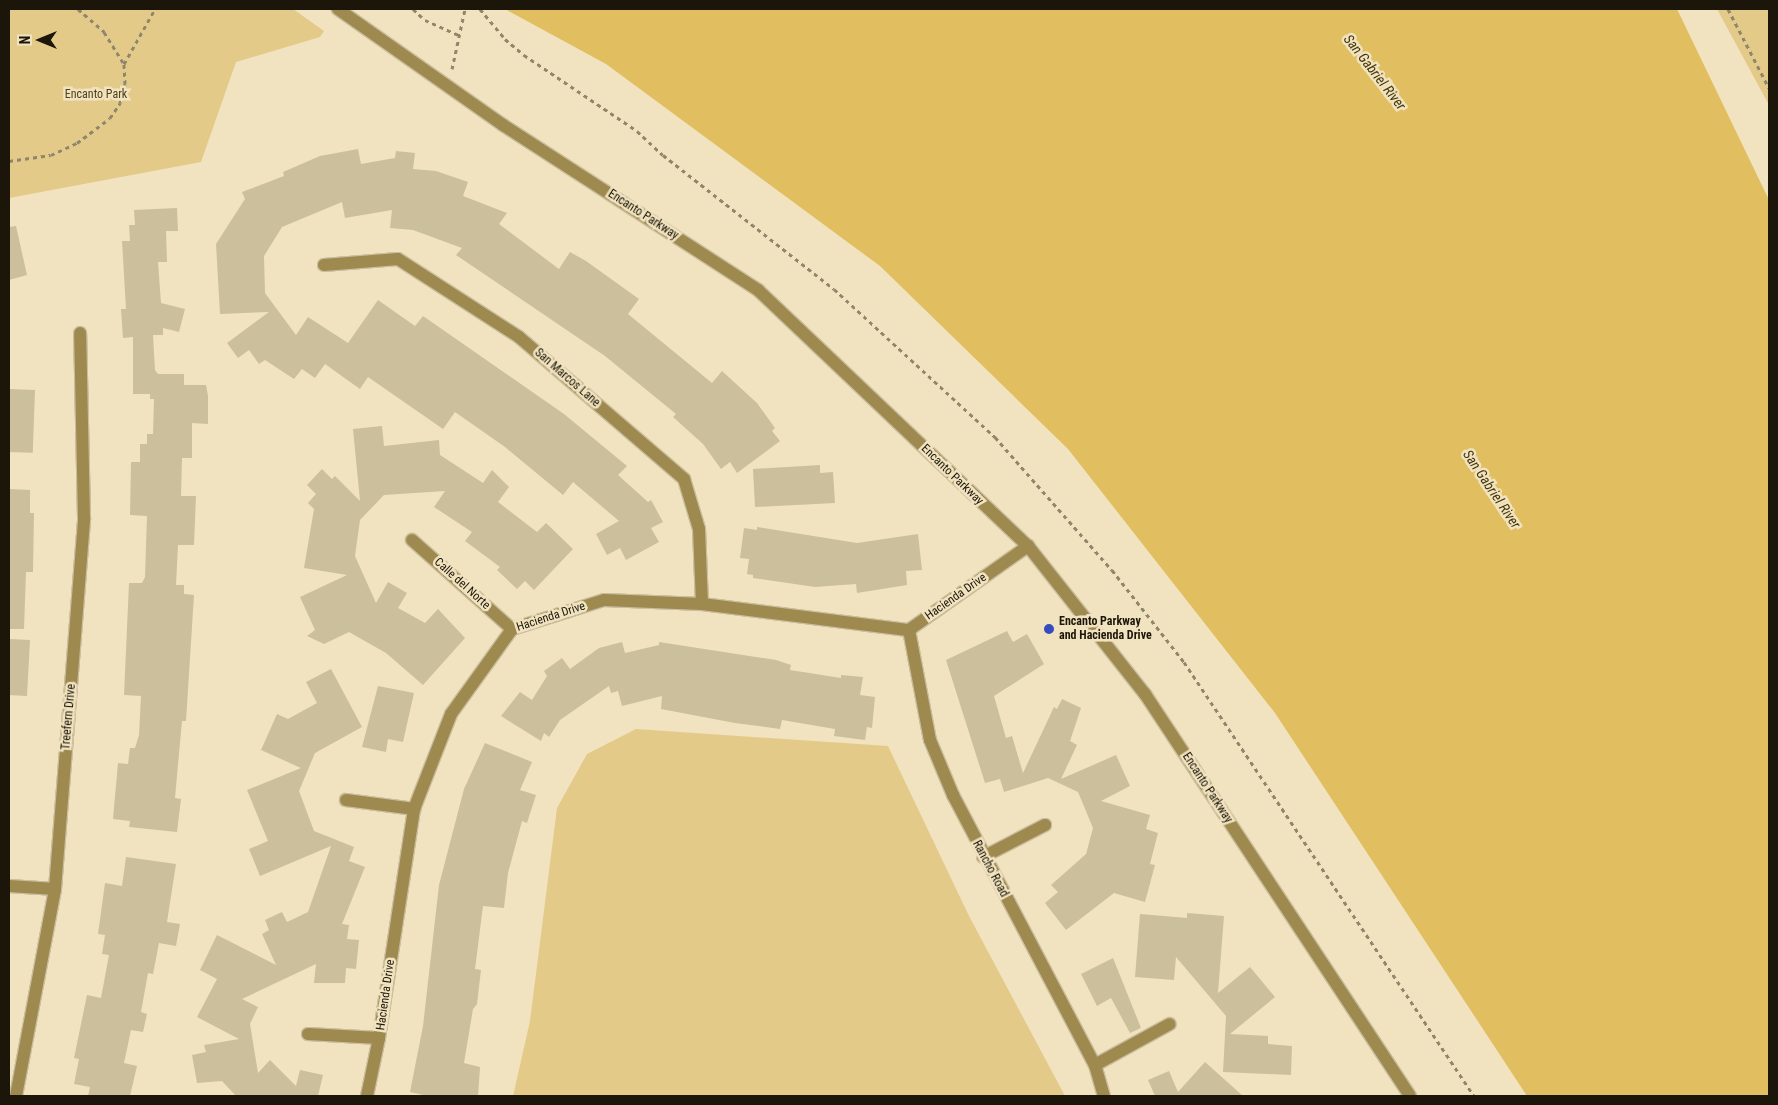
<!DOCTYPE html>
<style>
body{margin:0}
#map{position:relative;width:1778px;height:1105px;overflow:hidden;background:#f1e3bf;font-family:"Roboto Condensed",sans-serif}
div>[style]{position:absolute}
.green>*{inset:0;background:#e3ca89}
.water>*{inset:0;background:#e1bf61}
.building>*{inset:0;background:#ccbf9c;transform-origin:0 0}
.path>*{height:3px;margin-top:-1.5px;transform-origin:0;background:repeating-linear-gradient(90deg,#90866c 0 4px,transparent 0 8px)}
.roads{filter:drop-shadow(1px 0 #cabe9e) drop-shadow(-1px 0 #cabe9e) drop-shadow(0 1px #cabe9e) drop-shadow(0 -1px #cabe9e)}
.minor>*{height:12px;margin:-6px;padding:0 6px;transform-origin:6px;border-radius:6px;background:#9e894f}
.dots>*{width:14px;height:14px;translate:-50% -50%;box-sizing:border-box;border:2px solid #f1e3bf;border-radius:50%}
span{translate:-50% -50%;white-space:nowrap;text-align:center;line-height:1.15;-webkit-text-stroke:5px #f1e3bf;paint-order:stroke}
.park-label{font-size:12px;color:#4f4019}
.street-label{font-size:12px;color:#1b1609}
.poi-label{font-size:12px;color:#1b1609;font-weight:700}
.left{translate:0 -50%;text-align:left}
.water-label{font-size:14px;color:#43350c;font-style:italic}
.frame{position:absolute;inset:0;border:10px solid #1b1609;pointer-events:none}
.north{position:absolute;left:15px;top:15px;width:50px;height:50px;-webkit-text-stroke:4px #f1e3bf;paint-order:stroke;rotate:270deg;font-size:14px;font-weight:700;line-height:20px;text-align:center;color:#1b1609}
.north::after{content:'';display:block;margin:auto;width:18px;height:22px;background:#1b1609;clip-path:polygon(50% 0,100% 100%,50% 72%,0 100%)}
</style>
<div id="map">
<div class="green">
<div style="clip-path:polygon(9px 9px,293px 9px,324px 31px,320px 37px,236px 62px,201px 162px,9px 198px)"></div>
<div style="clip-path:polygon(1717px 9px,1769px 9px,1769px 105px)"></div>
<div style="clip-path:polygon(636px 729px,888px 746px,969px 916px,1065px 1096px,513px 1096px,530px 1021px,557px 808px,587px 754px)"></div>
</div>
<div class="water">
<div style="clip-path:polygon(505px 9px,1677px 9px,1769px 200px,1769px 1096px,1527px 1096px,1275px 713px,1068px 449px,880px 266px,606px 64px)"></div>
</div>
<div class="building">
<div style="clip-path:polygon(358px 149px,361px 164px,395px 158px,396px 151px,415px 153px,413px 169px,436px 171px,468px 182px,463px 196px,507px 213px,499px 224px,559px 269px,570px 252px,586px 261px,639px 299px,628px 314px,712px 383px,722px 371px,757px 403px,775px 428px,772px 431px,780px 441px,737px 473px,730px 462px,721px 469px,703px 444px,673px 417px,676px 414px,605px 356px,456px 255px,462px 248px,413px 230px,390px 228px,392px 210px,345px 218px,342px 202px,282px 227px,264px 256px,265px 293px,296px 335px,308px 317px,348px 343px,378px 300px,415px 326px,423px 316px,564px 414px,627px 466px,618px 475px,648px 502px,651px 500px,663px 522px,651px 528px,659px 542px,626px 560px,620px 548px,607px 555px,596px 534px,619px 521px,573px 482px,563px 495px,505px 447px,455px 412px,443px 429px,368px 377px,360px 389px,325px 364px,315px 378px,302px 369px,294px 379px,265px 360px,259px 364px,249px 350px,238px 358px,227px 343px,269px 312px,220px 314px,216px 244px,245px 199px,242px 192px,284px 176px,283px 172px,320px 156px)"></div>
<div style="clip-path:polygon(177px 208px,178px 231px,166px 231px,167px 262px,158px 262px,161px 303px,185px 309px,179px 332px,163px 328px,163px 335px,153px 335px,155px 370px,158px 374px,184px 374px,184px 385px,206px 385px,208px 396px,208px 424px,192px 423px,192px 458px,182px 458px,181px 496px,196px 496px,194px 545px,178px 545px,176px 585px,184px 585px,184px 594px,194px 595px,186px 721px,182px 721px,175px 798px,181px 799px,177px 832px,129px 827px,130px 821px,113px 819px,118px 763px,128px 764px,130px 748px,135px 748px,139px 735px,141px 696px,124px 695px,129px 583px,142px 583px,145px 577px,147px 516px,130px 515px,131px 462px,140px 462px,140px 444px,147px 444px,147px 434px,153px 434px,154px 399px,150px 399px,150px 394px,133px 394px,133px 337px,123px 338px,121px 309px,126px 309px,122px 241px,130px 241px,129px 225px,135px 225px,134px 210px)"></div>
<div style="clip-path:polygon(16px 226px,27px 275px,9px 280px,9px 227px)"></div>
<div style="left:9px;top:389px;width:26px;height:63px;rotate:2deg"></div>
<div style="clip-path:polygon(382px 426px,384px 446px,439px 440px,440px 455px,483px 483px,492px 470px,509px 487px,498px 502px,537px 532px,546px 523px,573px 549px,534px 590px,525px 581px,517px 589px,497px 570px,500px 567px,465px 541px,472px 532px,434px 507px,445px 491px,384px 495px,360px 520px,355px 556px,376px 603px,388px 582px,407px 593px,398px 608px,425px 623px,438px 609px,465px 638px,423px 685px,386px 653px,349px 632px,324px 644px,307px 636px,315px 630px,300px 597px,347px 575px,304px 568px,314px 509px,308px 503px,316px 494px,307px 485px,322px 469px,332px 479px,335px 476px,360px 501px,353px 429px)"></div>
<div style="clip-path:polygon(820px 465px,820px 473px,833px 472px,835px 503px,755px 507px,753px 469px)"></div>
<div style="clip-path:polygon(9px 489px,30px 490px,30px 513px,34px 513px,33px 572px,26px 572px,24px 629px,9px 629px)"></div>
<div style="clip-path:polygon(757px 527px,857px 543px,918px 534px,922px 570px,906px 571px,907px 585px,857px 593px,856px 584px,815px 587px,753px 578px,753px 575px,747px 574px,749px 559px,740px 558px,744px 528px,757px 530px)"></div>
<div style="clip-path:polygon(1007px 631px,1013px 642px,1027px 634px,1044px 664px,994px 696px,1006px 738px,1012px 736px,1023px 773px,1054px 707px,1057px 709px,1062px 699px,1081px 708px,1070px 741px,1077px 745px,1061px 779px,1116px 755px,1130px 786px,1101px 801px,1150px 815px,1146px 829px,1158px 833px,1150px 864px,1155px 865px,1145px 902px,1114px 893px,1066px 930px,1045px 903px,1058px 892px,1051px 885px,1086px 854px,1093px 828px,1078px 792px,1048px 778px,1004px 792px,1000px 779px,985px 783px,946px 660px)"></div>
<div style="clip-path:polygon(9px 639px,30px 640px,27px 696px,9px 695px)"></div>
<div style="clip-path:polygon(622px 642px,625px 653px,659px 645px,659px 642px,776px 660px,791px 665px,790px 670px,841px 678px,841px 675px,863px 677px,860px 695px,875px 697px,872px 728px,867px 727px,865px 740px,834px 736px,835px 729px,782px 720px,780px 729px,735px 723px,661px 709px,662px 696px,622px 706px,618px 691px,611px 693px,609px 686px,560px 720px,549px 737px,544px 733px,541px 741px,501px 716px,520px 692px,532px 700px,547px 676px,544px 671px,562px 658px,570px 669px,599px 648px)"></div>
<div style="clip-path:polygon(331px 669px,362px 727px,315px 753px,299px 791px,314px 831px,354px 847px,349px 861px,365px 867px,342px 924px,349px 925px,347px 939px,359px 940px,356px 969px,346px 968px,345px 983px,314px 983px,316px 964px,242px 999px,258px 1007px,250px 1024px,258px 1073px,270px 1060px,296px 1086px,300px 1070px,323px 1075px,318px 1096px,236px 1096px,222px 1081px,197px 1083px,192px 1055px,206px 1052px,204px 1045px,239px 1039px,197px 1017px,217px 979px,200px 970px,217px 935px,276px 965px,262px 934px,269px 930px,265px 920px,282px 912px,287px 922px,308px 912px,331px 846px,260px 876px,249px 849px,268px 841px,247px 790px,301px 768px,261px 750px,277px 714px,288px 719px,317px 703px,306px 682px)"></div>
<div style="clip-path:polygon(378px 686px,414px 693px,403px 742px,388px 739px,386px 752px,362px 747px)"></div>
<div style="clip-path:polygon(485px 743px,532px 762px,520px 790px,536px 795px,527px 823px,522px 821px,508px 873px,504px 908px,483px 906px,475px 969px,481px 970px,477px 1004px,473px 1009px,464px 1063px,480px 1067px,478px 1096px,428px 1096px,410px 1092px,423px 1026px,439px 885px,464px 789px)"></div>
<div style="clip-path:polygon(126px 857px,176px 864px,167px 922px,180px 924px,176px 946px,159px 943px,153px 974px,148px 973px,141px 1012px,147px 1014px,143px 1032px,131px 1030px,124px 1063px,137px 1066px,130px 1096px,88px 1096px,90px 1087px,74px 1084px,79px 1059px,74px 1058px,87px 995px,101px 998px,109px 955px,102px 954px,105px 935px,98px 934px,105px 883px,122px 886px)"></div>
<div style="clip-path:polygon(1187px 913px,1224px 916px,1218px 993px,1250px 967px,1275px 997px,1230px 1034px,1268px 1036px,1268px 1044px,1292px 1046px,1291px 1075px,1223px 1072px,1226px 1016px,1176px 957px,1174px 980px,1135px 977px,1140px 914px,1187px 918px)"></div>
<div style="clip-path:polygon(1113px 958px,1141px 1028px,1130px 1033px,1111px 998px,1097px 1006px,1081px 974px)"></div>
<div style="clip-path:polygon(1205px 1062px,1243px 1096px,1155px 1096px,1148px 1080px,1169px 1071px,1178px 1092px)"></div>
</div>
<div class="path">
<div style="left:78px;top:9px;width:35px;rotate:41deg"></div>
<div style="left:104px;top:32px;width:38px;rotate:58deg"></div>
<div style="left:124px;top:64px;width:63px;rotate:-60.6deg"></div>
<div style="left:413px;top:9px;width:16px;rotate:43deg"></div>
<div style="left:425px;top:20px;width:37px;rotate:24deg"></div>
<div style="left:480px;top:9px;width:39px;rotate:50deg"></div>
<div style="left:505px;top:39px;width:25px;rotate:40deg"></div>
<div style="left:524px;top:55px;width:136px;rotate:33.9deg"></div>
<div style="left:637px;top:131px;width:35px;rotate:43deg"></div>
<div style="left:663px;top:155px;width:217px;rotate:38.1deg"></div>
<div style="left:834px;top:289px;width:219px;rotate:42.6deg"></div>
<div style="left:995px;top:437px;width:177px;rotate:48.7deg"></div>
<div style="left:1112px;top:570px;width:117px;rotate:52deg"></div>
<div style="left:1184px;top:662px;width:522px;rotate:56.25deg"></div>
<div style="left:1728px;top:9px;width:89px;rotate:62.6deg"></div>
<div style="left:452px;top:69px;width:61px;rotate:-77.8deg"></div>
<div style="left:9px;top:161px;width:42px;rotate:-8.1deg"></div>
<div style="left:51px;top:155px;width:29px;rotate:-25deg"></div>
<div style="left:77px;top:143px;width:41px;rotate:-37.1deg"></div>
<div style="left:110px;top:118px;width:18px;rotate:-56deg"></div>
<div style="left:120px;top:103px;width:20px;rotate:-75deg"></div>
<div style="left:125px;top:84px;width:20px;rotate:-93deg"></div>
</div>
<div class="roads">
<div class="minor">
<div style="left:338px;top:9px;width:202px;rotate:35.1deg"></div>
<div style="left:503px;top:125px;width:304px;rotate:32.9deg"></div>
<div style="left:758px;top:290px;width:372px;rotate:43.5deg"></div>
<div style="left:1028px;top:546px;width:189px;rotate:51.7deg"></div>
<div style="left:1145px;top:694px;width:481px;rotate:56.6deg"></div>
<div style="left:324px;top:265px;width:74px;rotate:-4.6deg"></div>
<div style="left:398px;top:259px;width:144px;rotate:32.8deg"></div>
<div style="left:519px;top:337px;width:218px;rotate:40.7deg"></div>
<div style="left:684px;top:479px;width:52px;rotate:73.3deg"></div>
<div style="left:699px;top:529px;width:75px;rotate:87.7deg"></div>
<div style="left:412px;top:540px;width:134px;rotate:41.7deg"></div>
<div style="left:909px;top:630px;width:112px;rotate:79.2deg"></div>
<div style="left:930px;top:740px;width:60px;rotate:67.3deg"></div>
<div style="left:953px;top:795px;width:305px;rotate:62.3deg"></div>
<div style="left:1095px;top:1065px;width:32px;rotate:74deg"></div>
<div style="left:346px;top:800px;width:69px;rotate:7.5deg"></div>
<div style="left:983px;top:857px;width:70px;rotate:-27.3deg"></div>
<div style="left:9px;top:886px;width:46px;rotate:3.7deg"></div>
<div style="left:308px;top:1034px;width:71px;rotate:3.2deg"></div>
<div style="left:1095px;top:1065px;width:85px;rotate:-28.7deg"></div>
<div style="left:16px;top:1096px;width:211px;rotate:-79.3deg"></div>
<div style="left:55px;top:889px;width:372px;rotate:-85.5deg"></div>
<div style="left:84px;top:518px;width:185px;rotate:-91.2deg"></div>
<div style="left:367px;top:1096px;width:59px;rotate:-78.3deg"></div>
<div style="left:379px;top:1038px;width:232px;rotate:-81.3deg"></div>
<div style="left:414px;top:809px;width:102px;rotate:-68.7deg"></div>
<div style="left:451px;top:714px;width:105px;rotate:-54.3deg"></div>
<div style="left:512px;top:629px;width:96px;rotate:-17.5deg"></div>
<div style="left:604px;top:600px;width:98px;rotate:2.3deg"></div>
<div style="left:702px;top:604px;width:209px;rotate:7.2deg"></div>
<div style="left:909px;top:630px;width:146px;rotate:-35.2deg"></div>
</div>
</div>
<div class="dots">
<div style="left:1049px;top:629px;background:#354cbe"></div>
</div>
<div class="park-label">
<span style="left:96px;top:95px">Encanto Park</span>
</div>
<div class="street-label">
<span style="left:643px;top:215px;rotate:33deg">Encanto Parkway</span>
<span style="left:567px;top:378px;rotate:41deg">San Marcos Lane</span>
<span style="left:952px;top:475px;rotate:44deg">Encanto Parkway</span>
<span style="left:462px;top:584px;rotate:42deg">Calle del Norte</span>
<span style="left:956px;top:597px;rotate:-35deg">Hacienda Drive</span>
<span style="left:551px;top:617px;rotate:-18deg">Hacienda Drive</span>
<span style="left:69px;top:717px;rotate:-85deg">Treefern Drive</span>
<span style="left:1207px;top:788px;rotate:57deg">Encanto Parkway</span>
<span style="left:990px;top:869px;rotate:62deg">Rancho Road</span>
<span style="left:386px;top:995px;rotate:-82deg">Hacienda Drive</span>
</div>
<div class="poi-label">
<span class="left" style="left:1059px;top:629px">Encanto Parkway<br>and Hacienda Drive</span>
</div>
<div class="water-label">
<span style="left:1375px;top:72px;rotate:52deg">San Gabriel River</span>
<span style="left:1492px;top:489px;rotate:56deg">San Gabriel River</span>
</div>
<div class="frame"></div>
<div class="north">N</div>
</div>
